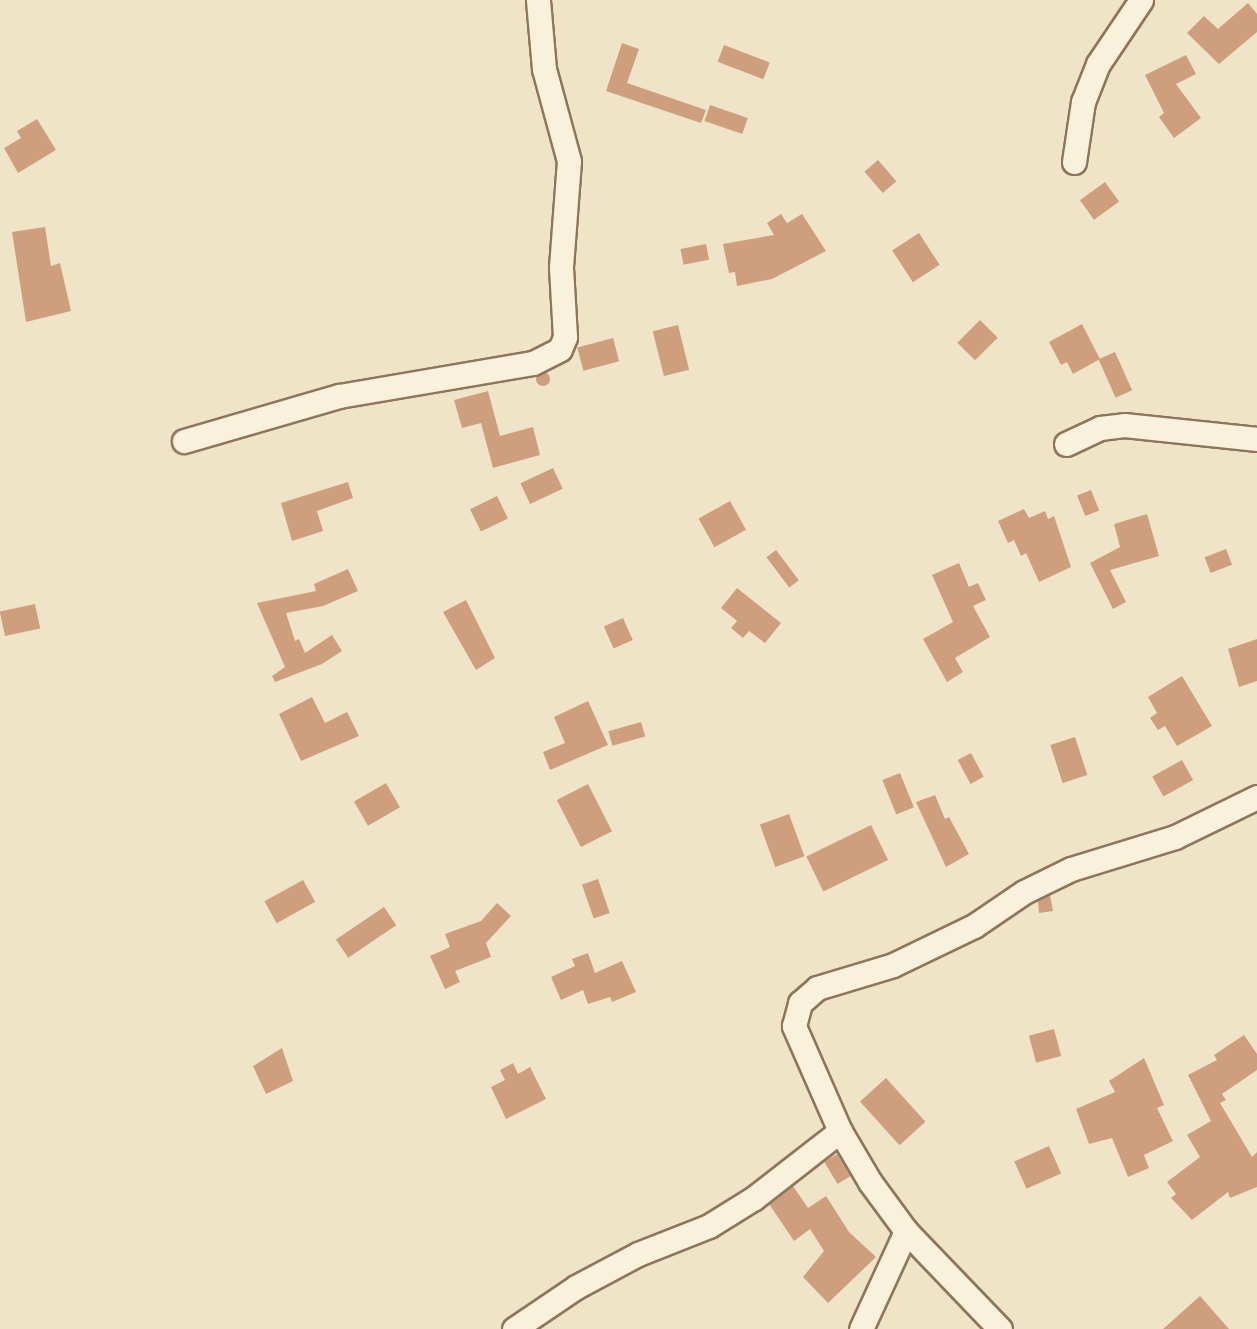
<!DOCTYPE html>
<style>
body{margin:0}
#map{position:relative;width:1257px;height:1329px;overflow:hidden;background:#f0e4c8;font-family:"Crimson Pro",serif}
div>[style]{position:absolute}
.building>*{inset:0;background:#cf9f7d;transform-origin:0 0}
.round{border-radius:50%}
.roads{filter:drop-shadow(2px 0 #8d765c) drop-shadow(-2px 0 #8d765c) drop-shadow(0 2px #8d765c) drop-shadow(0 -2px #8d765c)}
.minor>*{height:23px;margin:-11.5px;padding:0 11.5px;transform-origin:11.5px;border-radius:11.5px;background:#faf1dc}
span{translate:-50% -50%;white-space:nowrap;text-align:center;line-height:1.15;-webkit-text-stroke:6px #f7eed8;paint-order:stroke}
</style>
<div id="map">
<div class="building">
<div style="clip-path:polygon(1248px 3px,1257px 14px,1257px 32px,1219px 64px,1187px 33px,1204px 16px,1218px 29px)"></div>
<div style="clip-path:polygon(622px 43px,639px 49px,627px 83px,706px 110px,701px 123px,606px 91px)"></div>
<div style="left:724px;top:45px;width:49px;height:18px;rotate:21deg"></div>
<div style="clip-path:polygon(1186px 55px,1196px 74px,1176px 84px,1201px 118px,1174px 138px,1159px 117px,1164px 113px,1145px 75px)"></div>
<div style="left:710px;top:105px;width:40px;height:17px;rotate:19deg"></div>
<div style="clip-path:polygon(37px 119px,56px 150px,18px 173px,4px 148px,21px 138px,17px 131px)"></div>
<div style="left:878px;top:160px;width:28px;height:18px;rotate:49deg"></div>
<div style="left:1105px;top:182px;width:24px;height:31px;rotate:54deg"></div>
<div style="clip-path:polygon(781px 214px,787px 223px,802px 214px,826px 251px,772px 279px,737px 286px,735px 272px,729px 273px,723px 244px,774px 235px,767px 223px)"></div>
<div style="clip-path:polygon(45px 227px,51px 266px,60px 263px,71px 311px,26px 322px,12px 232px)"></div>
<div style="left:919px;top:233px;width:38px;height:32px;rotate:57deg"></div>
<div style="left:706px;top:244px;width:16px;height:26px;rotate:79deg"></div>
<div style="left:980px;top:320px;width:25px;height:32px;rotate:45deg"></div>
<div style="clip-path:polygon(1082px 324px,1100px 359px,1073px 374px,1067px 362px,1061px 365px,1049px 342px)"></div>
<div style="left:678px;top:325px;width:46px;height:26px;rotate:76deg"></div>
<div style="left:613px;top:338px;width:24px;height:37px;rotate:75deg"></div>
<div style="left:1115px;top:352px;width:42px;height:18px;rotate:66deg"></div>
<div class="round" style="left:536px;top:372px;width:14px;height:14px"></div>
<div style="clip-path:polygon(488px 391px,500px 436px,533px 427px,540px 455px,493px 468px,481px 423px,462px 428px,454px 400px)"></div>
<div style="left:553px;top:468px;width:23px;height:36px;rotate:65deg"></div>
<div style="clip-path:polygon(348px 482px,353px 498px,317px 511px,323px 531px,292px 541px,281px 503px)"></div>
<div style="left:1091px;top:490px;width:22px;height:15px;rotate:68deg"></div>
<div style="left:497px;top:496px;width:25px;height:30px;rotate:64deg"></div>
<div style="left:730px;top:501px;width:33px;height:36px;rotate:61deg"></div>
<div style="clip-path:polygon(1024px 509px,1029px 518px,1045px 511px,1048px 519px,1054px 516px,1071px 567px,1039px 582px,1026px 553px,1021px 556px,1014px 540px,1008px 543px,998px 521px)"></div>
<div style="clip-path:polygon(1147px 514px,1159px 556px,1110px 570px,1126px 602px,1113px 609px,1090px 563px,1120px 547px,1114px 524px)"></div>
<div style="left:1226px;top:549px;width:17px;height:23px;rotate:69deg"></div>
<div style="left:776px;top:550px;width:38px;height:12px;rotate:53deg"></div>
<div style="clip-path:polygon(959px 563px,969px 587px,978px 583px,986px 600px,973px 606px,990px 637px,955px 658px,963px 672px,947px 682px,923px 639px,953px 622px,932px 575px)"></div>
<div style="clip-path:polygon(348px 569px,358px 591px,323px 606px,286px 613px,295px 641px,299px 639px,305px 653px,332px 635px,342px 651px,322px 664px,275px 682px,272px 676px,285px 667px,257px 603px,316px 591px,314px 584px)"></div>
<div style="clip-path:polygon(737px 588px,781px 623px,765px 643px,749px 631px,743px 638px,731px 628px,737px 621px,721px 608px)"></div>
<div style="clip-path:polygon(466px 600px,495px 658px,476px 670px,443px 612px)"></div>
<div style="left:35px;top:604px;width:25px;height:36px;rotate:78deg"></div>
<div style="left:623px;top:618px;width:24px;height:21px;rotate:66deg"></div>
<div style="clip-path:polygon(1257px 639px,1257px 681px,1239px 687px,1228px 649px)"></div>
<div style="clip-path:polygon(1182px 676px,1212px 726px,1177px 746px,1165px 726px,1158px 730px,1150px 718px,1157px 713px,1148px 697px)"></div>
<div style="clip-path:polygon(312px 697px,325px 723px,347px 712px,359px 736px,301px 761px,279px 714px)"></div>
<div style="clip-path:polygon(588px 701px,608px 745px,550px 770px,543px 752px,565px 743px,554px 717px)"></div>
<div style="left:641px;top:722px;width:15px;height:34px;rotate:74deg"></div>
<div style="left:1075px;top:737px;width:40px;height:26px;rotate:72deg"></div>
<div style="left:971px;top:753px;width:27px;height:15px;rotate:62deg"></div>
<div style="left:1182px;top:760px;width:23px;height:34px;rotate:61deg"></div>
<div style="left:900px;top:773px;width:37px;height:19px;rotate:68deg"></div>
<div style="left:386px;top:783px;width:28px;height:37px;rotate:60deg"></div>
<div style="left:588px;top:784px;width:53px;height:35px;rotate:63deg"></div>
<div style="clip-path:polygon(935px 795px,945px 819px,949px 817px,969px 854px,946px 867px,916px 802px)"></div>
<div style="left:789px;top:814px;width:45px;height:31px;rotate:70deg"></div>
<div style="left:871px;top:825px;width:39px;height:72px;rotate:64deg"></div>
<div style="left:598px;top:879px;width:36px;height:17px;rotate:71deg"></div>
<div style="left:303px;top:880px;width:25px;height:44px;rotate:61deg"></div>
<div style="clip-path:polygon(1050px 895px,1053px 911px,1039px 913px,1038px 901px)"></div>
<div style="clip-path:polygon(497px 903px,511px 916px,486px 943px,491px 957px,455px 971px,460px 982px,445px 989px,430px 956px,450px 947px,445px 934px,481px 921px)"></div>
<div style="left:384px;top:907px;width:22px;height:58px;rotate:56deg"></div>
<div style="clip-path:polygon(588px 953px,595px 973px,622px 961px,636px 992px,612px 1002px,610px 997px,588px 1004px,583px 990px,561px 1000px,551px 977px,575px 966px,572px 959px)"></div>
<div style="left:1054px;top:1029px;width:28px;height:26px;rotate:75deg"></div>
<div style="clip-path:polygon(1244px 1035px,1257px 1054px,1257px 1070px,1222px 1094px,1226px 1100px,1220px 1103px,1252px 1157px,1257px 1152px,1257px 1187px,1230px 1198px,1228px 1192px,1192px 1220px,1171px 1198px,1176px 1194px,1167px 1182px,1200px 1157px,1187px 1135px,1211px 1121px,1188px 1075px,1217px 1060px,1214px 1055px)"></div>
<div style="clip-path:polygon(282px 1048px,293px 1081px,266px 1094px,253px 1066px)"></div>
<div style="clip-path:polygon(1144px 1058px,1164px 1105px,1157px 1108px,1173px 1141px,1144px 1155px,1149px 1168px,1128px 1177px,1112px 1138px,1089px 1144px,1076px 1109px,1115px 1092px,1109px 1081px)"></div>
<div style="clip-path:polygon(513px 1063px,518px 1074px,530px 1067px,546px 1099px,506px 1119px,491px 1087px,505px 1080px,500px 1070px)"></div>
<div style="left:886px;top:1078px;width:59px;height:35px;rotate:48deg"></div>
<div style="left:1049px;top:1146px;width:30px;height:38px;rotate:66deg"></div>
<div style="left:837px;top:1154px;width:26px;height:15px;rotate:59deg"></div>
<div style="clip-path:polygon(793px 1186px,808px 1208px,826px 1196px,849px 1232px,876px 1257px,828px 1303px,803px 1277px,824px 1251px,810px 1229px,794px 1241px,769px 1204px)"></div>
<div style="clip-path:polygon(1200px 1296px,1229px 1329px,1163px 1329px)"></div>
</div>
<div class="roads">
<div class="minor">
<div style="left:1074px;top:162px;width:61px;rotate:-81.5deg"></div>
<div style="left:1083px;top:102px;width:41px;rotate:-68.5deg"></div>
<div style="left:1098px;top:64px;width:77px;rotate:-56.1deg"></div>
<div style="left:184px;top:441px;width:161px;rotate:-16.2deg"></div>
<div style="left:339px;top:396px;width:197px;rotate:-9.7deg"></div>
<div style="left:533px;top:363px;width:30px;rotate:-27deg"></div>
<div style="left:560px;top:349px;width:13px;rotate:-67deg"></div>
<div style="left:565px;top:337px;width:70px;rotate:-93.3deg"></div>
<div style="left:561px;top:267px;width:106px;rotate:-85.7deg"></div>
<div style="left:569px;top:161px;width:95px;rotate:-105.2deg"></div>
<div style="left:544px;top:69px;width:69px;rotate:-95deg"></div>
<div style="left:1066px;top:444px;width:38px;rotate:-25deg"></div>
<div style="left:1100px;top:428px;width:24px;rotate:-7deg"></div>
<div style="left:1124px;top:425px;width:134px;rotate:6deg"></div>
<div style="left:514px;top:1329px;width:75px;rotate:-34.1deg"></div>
<div style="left:576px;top:1287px;width:70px;rotate:-28deg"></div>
<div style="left:638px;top:1254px;width:76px;rotate:-21.5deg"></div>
<div style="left:709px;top:1226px;width:53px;rotate:-31.9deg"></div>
<div style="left:754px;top:1198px;width:109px;rotate:-37.9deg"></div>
<div style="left:861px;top:1329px;width:108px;rotate:-65.3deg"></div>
<div style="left:1000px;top:1329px;width:136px;rotate:-133.8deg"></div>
<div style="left:906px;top:1231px;width:61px;rotate:-126.3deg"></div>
<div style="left:870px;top:1182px;width:59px;rotate:-120.5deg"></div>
<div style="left:840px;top:1131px;width:115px;rotate:-113.7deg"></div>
<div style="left:794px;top:1026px;width:24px;rotate:-75deg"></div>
<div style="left:800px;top:1003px;width:23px;rotate:-41deg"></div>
<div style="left:817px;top:988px;width:79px;rotate:-16.8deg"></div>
<div style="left:893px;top:965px;width:90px;rotate:-25.7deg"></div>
<div style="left:974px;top:926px;width:60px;rotate:-34.2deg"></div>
<div style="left:1024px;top:892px;width:52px;rotate:-26.1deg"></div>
<div style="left:1071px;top:869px;width:109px;rotate:-17.1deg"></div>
<div style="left:1175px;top:837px;width:91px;rotate:-26deg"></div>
</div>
</div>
</div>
